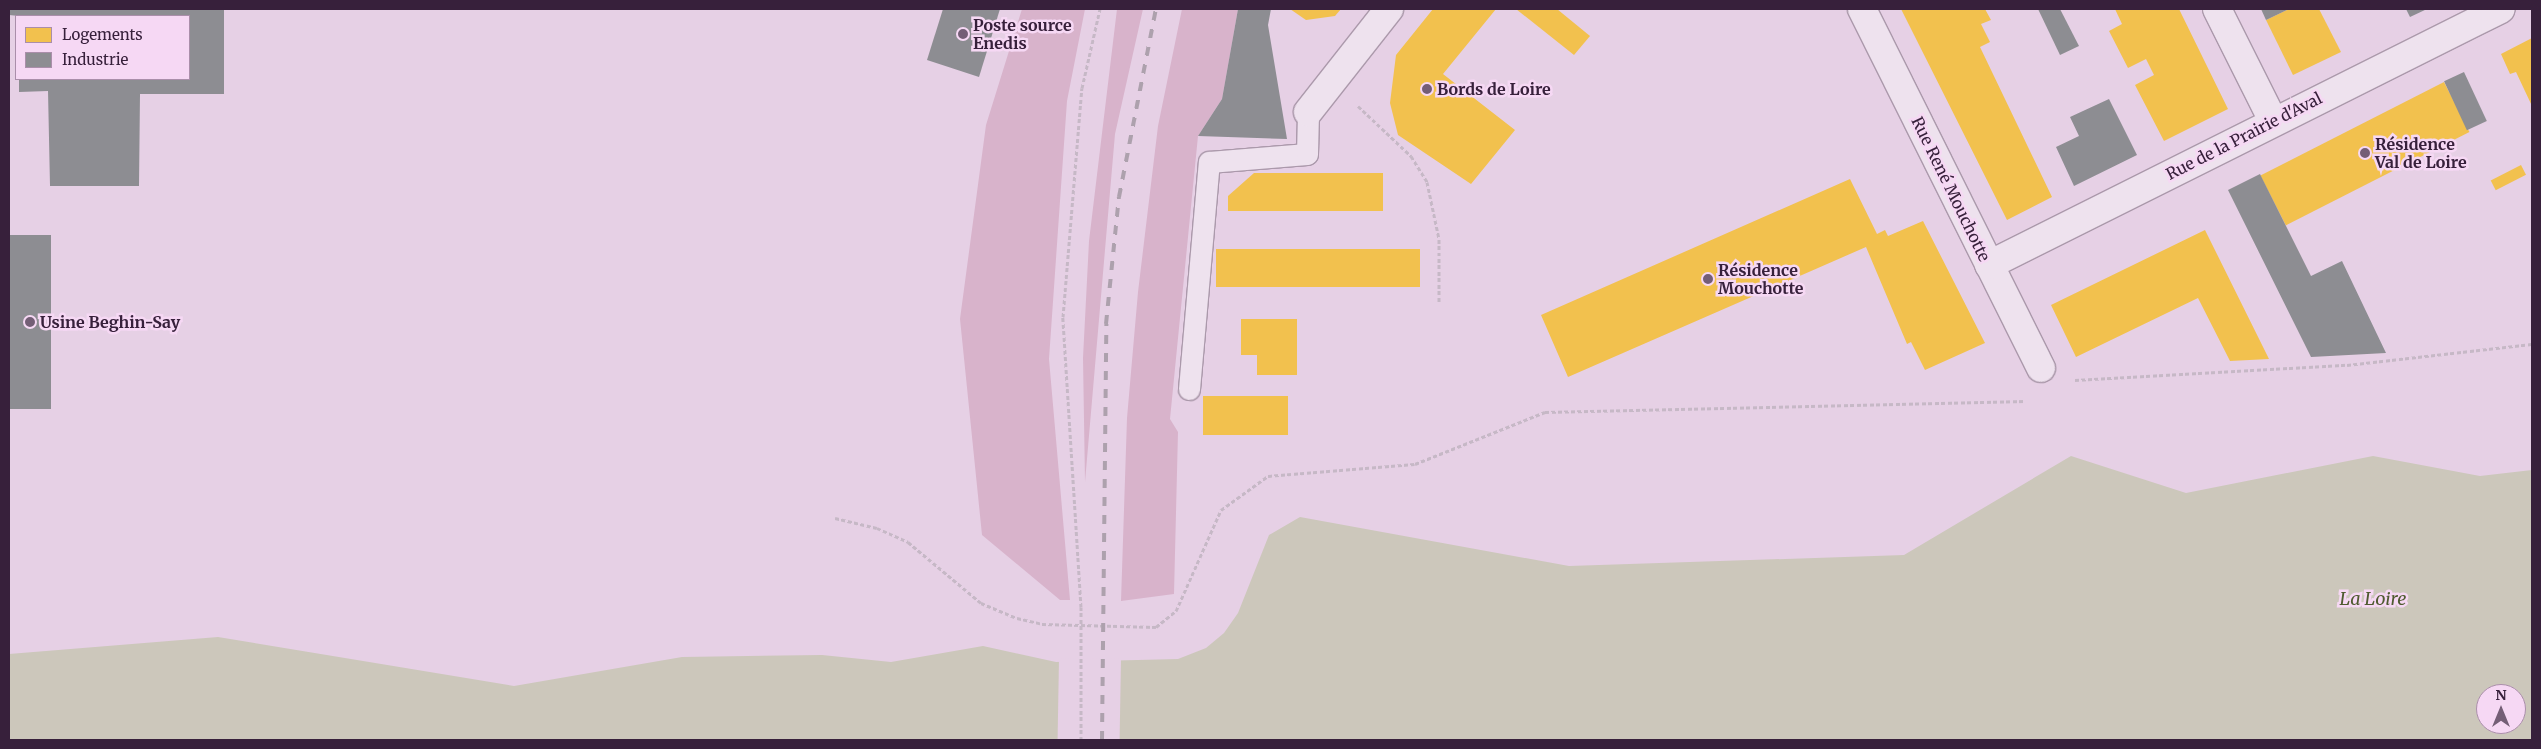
<!DOCTYPE html>
<meta charset="utf-8">
<style>
body{margin:0}
#map{position:relative;width:2541px;height:749px;overflow:hidden;background:#e6d0e5;font-family:Merriweather,serif}
div>[style]{position:absolute}
.green>*{inset:0;background:#d8b3cb}
.water>*{inset:0;background:#ccc7bb}
.pier>*{inset:0;background:#e6d0e5;transform-origin:0 0}
.homes>*{inset:0;background:#f2c14e;transform-origin:0 0}
.industry>*{inset:0;background:#8d8d92;transform-origin:0 0}
.path>*{height:3px;margin-top:-1.5px;transform-origin:0;background:repeating-linear-gradient(90deg,#c6b8c6 0 4px,transparent 0 6.5px)}
.roads{filter:drop-shadow(1px 0 #ab99ab) drop-shadow(-1px 0 #ab99ab) drop-shadow(0 1px #ab99ab) drop-shadow(0 -1px #ab99ab)}
.service>*{height:21px;margin:-10.5px;padding:0 10.5px;transform-origin:10.5px;border-radius:10.5px;background:#eee2ee}
.minor>*{height:28px;margin:-14px;padding:0 14px;transform-origin:14px;border-radius:14px;background:#eee2ee}
.rail>*{height:4px;margin-top:-2px;transform-origin:0;background:repeating-linear-gradient(90deg,#ada1ad 0 9px,transparent 0 18px)}
.path-bridge>*{height:3px;margin-top:-1.5px;transform-origin:0;background:repeating-linear-gradient(90deg,#c6b8c6 0 4px,transparent 0 6.5px)}
.dots>*{width:14px;height:14px;translate:-50% -50%;box-sizing:border-box;border:2px solid #f6d8f4;border-radius:50%}
span{translate:-50% -50%;white-space:nowrap;text-align:center;line-height:1.15;-webkit-text-stroke:5px #f6d8f4;paint-order:stroke}
.poi-label{font-size:16px;color:#37203b;font-weight:700}
.left{translate:0 -50%;text-align:left}
.street-label{font-size:16px;color:#37203b}
.water-label{font-size:18px;color:#4f5b30;font-style:italic}
.frame{position:absolute;inset:0;border:10px solid #37203b;pointer-events:none}
.legend{position:absolute;left:15px;top:15px;width:175px;height:65px;box-sizing:border-box;background:#f6d8f4;border:1px solid #aa8eaa;margin:0;padding:6px 9px;list-style:none;font-size:15px;color:#37203b}
.legend li{display:flex;align-items:center;gap:10px;height:25px}
.legend b{width:25px;border:1px solid #aa8eaa}
.north{position:absolute;left:2476px;top:684px;width:50px;height:50px;box-sizing:border-box;background:#f6d8f4;border:1px solid #aa8eaa;border-radius:50%;rotate:0deg;font-size:14px;font-weight:700;line-height:20px;text-align:center;color:#37203b}
.north::after{content:'';display:block;margin:auto;width:18px;height:22px;background:#745e76;clip-path:polygon(50% 0,100% 100%,50% 72%,0 100%)}
</style>
<div id="map">
<div class="green">
<div style="clip-path:polygon(1022px 9px,1085px 9px,1067px 101px,1049px 359px,1070px 600px,1060px 600px,982px 535px,960px 319px,986px 125px)"></div>
<div style="clip-path:polygon(1117px 9px,1143px 9px,1115px 134px,1085px 482px,1083px 358px,1089px 241px)"></div>
<div style="clip-path:polygon(1182px 9px,1238px 9px,1222px 99px,1198px 136px,1170px 419px,1178px 432px,1174px 594px,1121px 601px,1127px 418px,1138px 292px,1158px 126px)"></div>
</div>
<div class="water">
<div style="clip-path:polygon(evenodd,2071px 456px,2186px 493px,2373px 456px,2480px 476px,2532px 470px,2532px 740px,9px 740px,9px 654px,218px 637px,514px 686px,682px 657px,822px 655px,891px 662px,983px 646px,1056px 662px,1178px 659px,1206px 648px,1224px 633px,1238px 613px,1269px 535px,1300px 517px,1569px 566px,1904px 555px,2071px 456px,2486px 694px,2516px 694px,2516px 724px,2486px 724px,2486px 694px)"></div>
</div>
<div class="pier">
<div style="left:1121px;top:659px;width:81px;height:62px;rotate:91deg"></div>
</div>
<div class="homes">
<div style="clip-path:polygon(1290px 9px,1341px 9px,1335px 16px,1306px 20px)"></div>
<div style="clip-path:polygon(1433px 9px,1496px 9px,1443px 74px,1515px 130px,1471px 184px,1398px 135px,1390px 103px,1396px 55px)"></div>
<div style="clip-path:polygon(1516px 9px,1557px 9px,1590px 36px,1574px 55px)"></div>
<div style="clip-path:polygon(1901px 9px,1985px 9px,1991px 20px,1981px 24px,1990px 42px,1980px 47px,2052px 197px,2007px 220px)"></div>
<div style="clip-path:polygon(2115px 9px,2179px 9px,2228px 109px,2164px 141px,2135px 85px,2154px 75px,2146px 59px,2128px 68px,2109px 31px,2122px 24px)"></div>
<div style="clip-path:polygon(2289px 9px,2319px 9px,2341px 52px,2293px 75px,2266px 20px)"></div>
<div style="clip-path:polygon(2532px 38px,2532px 106px,2516px 72px,2510px 74px,2501px 54px)"></div>
<div style="left:2444px;top:82px;width:56px;height:206px;rotate:63deg"></div>
<div style="left:2521px;top:165px;width:11px;height:34px;rotate:63deg"></div>
<div style="clip-path:polygon(1254px 173px,1383px 173px,1383px 211px,1228px 211px,1228px 196px)"></div>
<div style="clip-path:polygon(1850px 179px,1877px 234px,1885px 230px,1888px 236px,1923px 221px,1985px 343px,1925px 370px,1911px 342px,1907px 344px,1866px 247px,1568px 377px,1541px 315px)"></div>
<div style="clip-path:polygon(2205px 230px,2269px 359px,2230px 361px,2198px 298px,2076px 357px,2051px 305px)"></div>
<div style="left:1216px;top:249px;width:204px;height:38px"></div>
<div style="clip-path:polygon(1241px 319px,1297px 319px,1297px 375px,1257px 375px,1257px 355px,1241px 355px)"></div>
<div style="left:1288px;top:396px;width:39px;height:85px;rotate:90deg"></div>
</div>
<div class="industry">
<div style="clip-path:polygon(9px 9px,224px 9px,224px 94px,140px 94px,139px 186px,50px 186px,48px 91px,19px 92px,19px 79px,189px 79px,189px 16px,19px 16px,9px 15px)"></div>
<div style="clip-path:polygon(943px 9px,1000px 9px,979px 77px,927px 60px)"></div>
<div style="clip-path:polygon(1238px 9px,1271px 9px,1268px 25px,1287px 139px,1198px 136px,1222px 99px)"></div>
<div style="clip-path:polygon(2038px 9px,2060px 9px,2079px 46px,2060px 55px)"></div>
<div style="clip-path:polygon(2261px 9px,2289px 9px,2266px 20px)"></div>
<div style="clip-path:polygon(2406px 9px,2427px 9px,2410px 17px)"></div>
<div style="left:2464px;top:72px;width:54px;height:22px;rotate:65deg"></div>
<div style="clip-path:polygon(2109px 99px,2137px 155px,2074px 186px,2056px 147px,2079px 136px,2070px 117px)"></div>
<div style="clip-path:polygon(2260px 174px,2311px 276px,2342px 261px,2386px 353px,2311px 357px,2228px 190px)"></div>
<div style="left:9px;top:235px;width:42px;height:174px"></div>
</div>
<div class="path">
<div style="left:1358px;top:106px;width:73px;rotate:43.3deg"></div>
<div style="left:1411px;top:156px;width:31px;rotate:58deg"></div>
<div style="left:1427px;top:182px;width:58px;rotate:78.1deg"></div>
<div style="left:1439px;top:239px;width:63px;rotate:90deg"></div>
<div style="left:2075px;top:380px;width:272px;rotate:-3.2deg"></div>
<div style="left:2347px;top:365px;width:186px;rotate:-6.5deg"></div>
<div style="left:835px;top:518px;width:43px;rotate:13.4deg"></div>
<div style="left:877px;top:528px;width:34px;rotate:24deg"></div>
<div style="left:908px;top:542px;width:95px;rotate:39.9deg"></div>
<div style="left:981px;top:603px;width:39px;rotate:23deg"></div>
<div style="left:1017px;top:618px;width:26px;rotate:13deg"></div>
<div style="left:1042px;top:624px;width:114px;rotate:1.5deg"></div>
<div style="left:1156px;top:627px;width:26px;rotate:-39deg"></div>
<div style="left:1176px;top:611px;width:111px;rotate:-66deg"></div>
<div style="left:1221px;top:510px;width:58px;rotate:-35.9deg"></div>
<div style="left:1268px;top:476px;width:147px;rotate:-4.7deg"></div>
<div style="left:1415px;top:464px;width:140px;rotate:-21.8deg"></div>
<div style="left:1545px;top:412px;width:481px;rotate:-1.3deg"></div>
<div style="left:1081px;top:607px;width:291px;rotate:-93.6deg"></div>
<div style="left:1063px;top:317px;width:230px;rotate:-85.3deg"></div>
<div style="left:1082px;top:88px;width:81px;rotate:-77.2deg"></div>
</div>
<div class="roads">
<div class="service">
<div style="left:1189px;top:389px;width:228px;rotate:-85deg"></div>
<div style="left:1209px;top:162px;width:98px;rotate:-4.7deg"></div>
<div style="left:1307px;top:154px;width:42px;rotate:-88.6deg"></div>
</div>
<div class="minor">
<div style="left:1862px;top:9px;width:401px;rotate:63.5deg"></div>
<div style="left:2217px;top:9px;width:125px;rotate:63.4deg"></div>
<div style="left:1308px;top:112px;width:131px;rotate:-51.8deg"></div>
<div style="left:1989px;top:265px;width:572px;rotate:-26.57deg"></div>
</div>
</div>
<div class="rail">
<div style="left:1102px;top:740px;width:416px;rotate:-89.4deg"></div>
<div style="left:1106px;top:324px;width:128px;rotate:-84.2deg"></div>
<div style="left:1119px;top:197px;width:192px;rotate:-78.9deg"></div>
</div>
<div class="path-bridge">
<div style="left:1081px;top:740px;width:133px;rotate:-90deg"></div>
</div>
<div class="dots">
<div style="left:963px;top:34px;background:#745e76"></div>
<div style="left:1427px;top:89px;background:#745e76"></div>
<div style="left:2365px;top:153px;background:#745e76"></div>
<div style="left:1708px;top:279px;background:#745e76"></div>
<div style="left:30px;top:322px;background:#745e76"></div>
</div>
<div class="poi-label">
<span class="left" style="left:973px;top:34px">Poste source<br>Enedis</span>
<span class="left" style="left:1437px;top:89px">Bords de Loire</span>
<span class="left" style="left:2375px;top:153px">Résidence<br>Val de Loire</span>
<span class="left" style="left:1718px;top:279px">Résidence<br>Mouchotte</span>
<span class="left" style="left:40px;top:322px">Usine Beghin-Say</span>
</div>
<div class="street-label">
<span style="left:2244px;top:136px;rotate:-27deg">Rue de la Prairie d'Aval</span>
<span style="left:1951px;top:189px;rotate:64deg">Rue René Mouchotte</span>
</div>
<div class="water-label">
<span style="left:2373px;top:599px">La Loire</span>
</div>
<div class="frame"></div>
<ul class="legend">
<li><b style="height:14px;background:#f2c14e"></b>Logements</li>
<li><b style="height:14px;background:#8d8d92"></b>Industrie</li>
</ul>
<div class="north">N</div>
</div>
